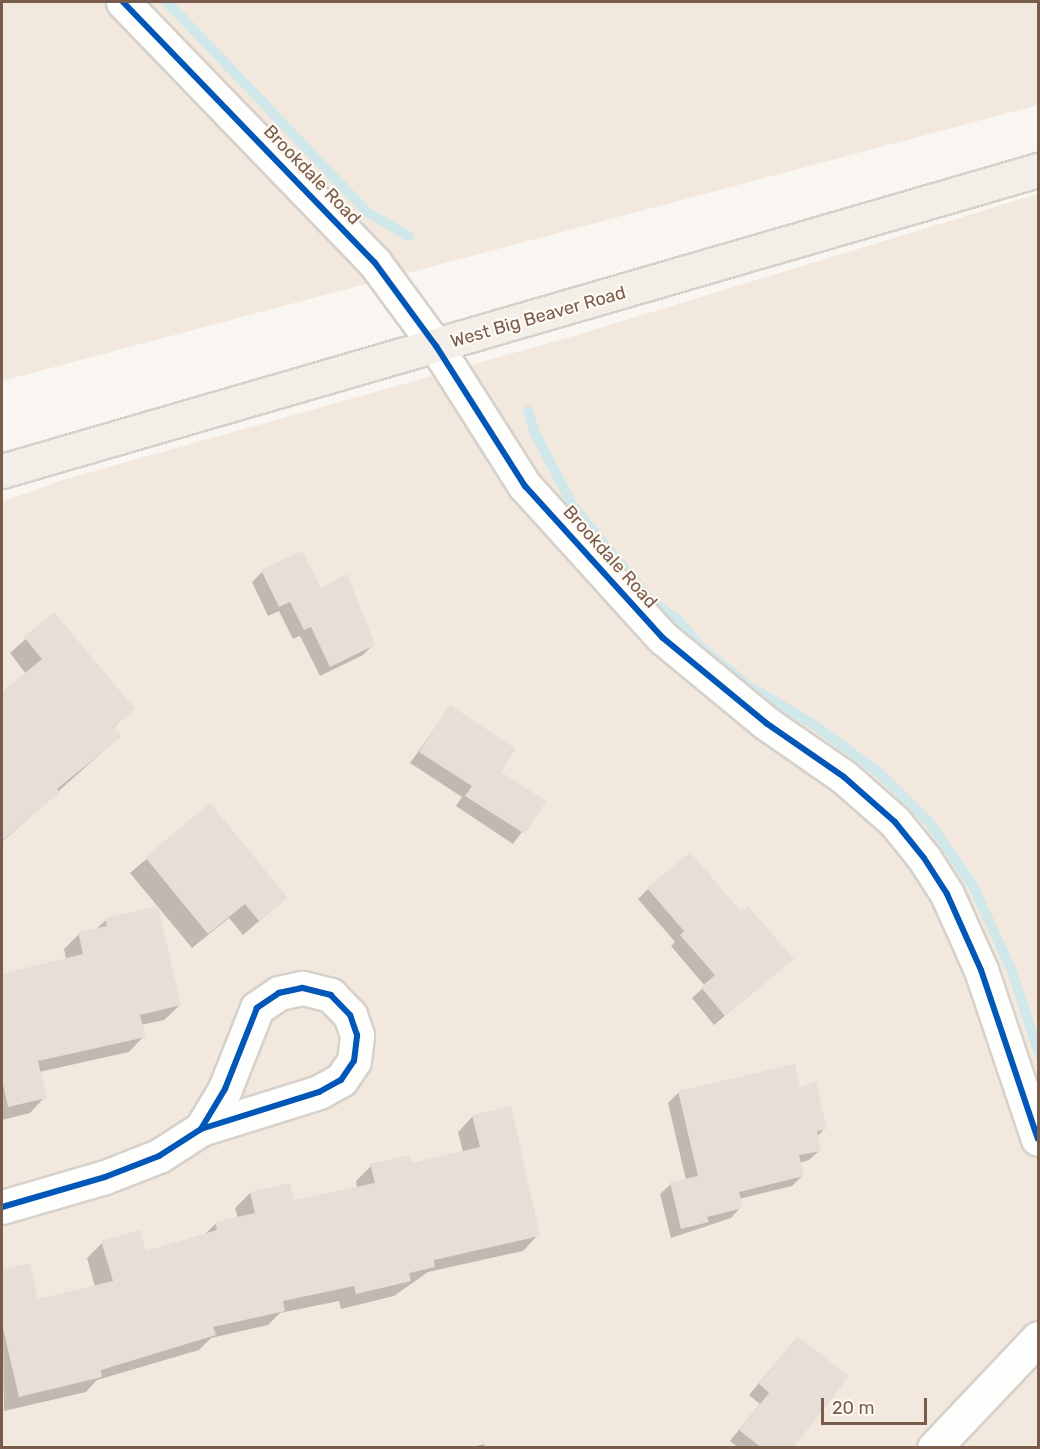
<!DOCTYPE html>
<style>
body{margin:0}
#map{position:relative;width:1040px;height:1449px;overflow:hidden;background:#f9f5f0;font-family:Rubik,sans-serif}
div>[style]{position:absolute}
.residential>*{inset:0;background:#f2e8de}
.shadow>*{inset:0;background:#0003}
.stream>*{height:10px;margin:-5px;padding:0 5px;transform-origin:5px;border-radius:5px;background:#d0e8ea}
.building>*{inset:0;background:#e6ded7}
.roads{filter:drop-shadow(2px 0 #d7d1cb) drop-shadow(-2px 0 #d7d1cb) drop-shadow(0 2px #d7d1cb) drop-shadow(0 -2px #d7d1cb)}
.street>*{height:33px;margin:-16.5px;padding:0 16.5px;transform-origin:16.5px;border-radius:16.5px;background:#fefefd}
.primary>*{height:33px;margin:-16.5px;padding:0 16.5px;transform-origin:16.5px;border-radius:16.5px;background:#f3eee8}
.cycleway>*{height:6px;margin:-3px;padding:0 3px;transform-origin:3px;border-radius:3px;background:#0057b8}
span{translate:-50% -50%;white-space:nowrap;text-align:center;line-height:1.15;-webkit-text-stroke:4.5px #fffaf3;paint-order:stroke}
.street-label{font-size:18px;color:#7a5c4d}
.frame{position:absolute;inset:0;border:3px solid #7a5c4d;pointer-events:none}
.scale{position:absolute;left:821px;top:1398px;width:106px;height:27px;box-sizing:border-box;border:3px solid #7a5c4d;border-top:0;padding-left:8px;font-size:18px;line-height:21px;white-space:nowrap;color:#7a5c4d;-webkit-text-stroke:4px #fffaf3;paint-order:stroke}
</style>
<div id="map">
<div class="residential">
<div style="clip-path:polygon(2px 2px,1038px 2px,1038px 105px,2px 381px)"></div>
<div style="clip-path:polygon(1038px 194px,1038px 1447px,2px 1448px,2px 502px,63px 480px,567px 338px)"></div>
</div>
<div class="shadow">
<div style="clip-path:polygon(262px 572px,320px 590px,373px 645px,363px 655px,320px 676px,300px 636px,293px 639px,279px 611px,268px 616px,252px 582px)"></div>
<div style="clip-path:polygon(54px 614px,133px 709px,113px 728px,120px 736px,2px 842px,2px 696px,26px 674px,10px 653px)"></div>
<div style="clip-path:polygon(450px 707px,499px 772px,544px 802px,513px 844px,456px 806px,462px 797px,410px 763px)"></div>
<div style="clip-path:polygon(210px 805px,286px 898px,243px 935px,229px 918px,192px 948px,130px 873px)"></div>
<div style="clip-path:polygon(648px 889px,781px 969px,714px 1025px,692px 998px,705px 986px,671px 946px,675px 942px,638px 899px)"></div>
<div style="clip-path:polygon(106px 920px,180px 1005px,164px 1020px,141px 1025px,144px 1036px,129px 1052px,39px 1072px,45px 1097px,30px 1113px,2px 1120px,2px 976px,66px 959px,64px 949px,79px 934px,95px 930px)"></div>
<div style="clip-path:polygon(799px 1089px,825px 1128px,817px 1137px,820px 1150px,809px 1160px,799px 1163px,802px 1176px,792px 1186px,739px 1199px,741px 1207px,731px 1218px,671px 1238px,660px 1194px,671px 1184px,686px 1180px,668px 1103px,679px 1092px)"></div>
<div style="clip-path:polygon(473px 1116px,538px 1235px,523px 1251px,428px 1272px,394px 1296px,341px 1309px,339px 1301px,280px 1313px,268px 1325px,211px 1338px,199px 1350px,97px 1380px,86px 1392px,4px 1411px,2px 1271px,29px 1264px,37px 1301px,95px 1287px,87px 1258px,102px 1243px,145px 1253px,203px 1236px,216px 1223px,238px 1218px,235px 1208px,250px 1193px,293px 1202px,357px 1189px,356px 1181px,371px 1166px,410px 1165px,463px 1152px,458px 1132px)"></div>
<div style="clip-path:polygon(797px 1338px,791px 1448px,739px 1448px,730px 1441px,760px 1404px,749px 1395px)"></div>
<div style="clip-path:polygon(484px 1444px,485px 1448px,468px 1448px)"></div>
</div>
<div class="stream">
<div style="left:167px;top:2px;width:290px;rotate:46.4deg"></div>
<div style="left:367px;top:212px;width:48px;rotate:30.3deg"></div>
<div style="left:528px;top:411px;width:25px;rotate:72deg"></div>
<div style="left:536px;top:435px;width:80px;rotate:62.5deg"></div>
<div style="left:573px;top:506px;width:123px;rotate:50.6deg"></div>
<div style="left:651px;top:601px;width:32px;rotate:35deg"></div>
<div style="left:677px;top:619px;width:35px;rotate:50deg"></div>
<div style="left:700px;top:646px;width:61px;rotate:39.7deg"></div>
<div style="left:747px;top:685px;width:77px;rotate:30.6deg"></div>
<div style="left:813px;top:724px;width:82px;rotate:36.6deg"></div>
<div style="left:879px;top:773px;width:70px;rotate:44.4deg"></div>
<div style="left:929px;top:822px;width:75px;rotate:55.3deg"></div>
<div style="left:972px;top:884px;width:96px;rotate:65.3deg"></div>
<div style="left:1012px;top:971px;width:84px;rotate:72deg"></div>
</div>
<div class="building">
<div style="clip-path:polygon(302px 551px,321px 588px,347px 574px,375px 645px,330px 667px,311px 627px,304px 630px,290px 602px,279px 607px,261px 570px)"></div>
<div style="clip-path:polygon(54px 612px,135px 709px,113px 727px,122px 736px,57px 789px,59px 793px,2px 841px,2px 692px,42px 659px,24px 637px)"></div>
<div style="clip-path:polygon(450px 705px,516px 749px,501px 772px,546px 801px,525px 834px,465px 796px,472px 786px,419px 752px)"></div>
<div style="clip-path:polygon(210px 803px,288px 898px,259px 921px,245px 904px,208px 934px,145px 857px)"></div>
<div style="clip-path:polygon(690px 852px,741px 912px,748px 906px,794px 959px,725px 1016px,701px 987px,715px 975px,680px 935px,684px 931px,647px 888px)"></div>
<div style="clip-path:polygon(158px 906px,181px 1005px,140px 1015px,146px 1037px,38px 1061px,47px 1098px,8px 1107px,2px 1080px,2px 974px,83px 954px,78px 932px,107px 926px,105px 918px)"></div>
<div style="clip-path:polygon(795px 1064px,800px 1087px,816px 1082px,827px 1129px,817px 1131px,821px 1151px,799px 1155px,804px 1176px,739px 1192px,743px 1208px,707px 1217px,709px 1222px,681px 1229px,670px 1182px,698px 1176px,678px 1091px)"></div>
<div style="clip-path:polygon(511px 1106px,540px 1236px,434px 1260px,435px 1267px,409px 1273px,411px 1281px,356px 1294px,354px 1286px,283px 1301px,285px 1311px,213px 1327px,216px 1335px,101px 1370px,102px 1377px,19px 1397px,2px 1324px,2px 1270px,30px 1263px,38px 1299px,113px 1281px,101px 1241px,140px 1230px,146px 1251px,217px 1230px,215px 1222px,255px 1213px,250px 1192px,290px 1183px,294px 1200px,375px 1183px,370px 1164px,410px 1155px,412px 1163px,480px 1147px,472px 1115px)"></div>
<div style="clip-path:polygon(797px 1336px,849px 1376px,793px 1448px,762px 1448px,739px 1430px,769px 1393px,759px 1384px)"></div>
</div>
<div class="roads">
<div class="street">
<div style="left:123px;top:2px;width:363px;rotate:46deg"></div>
<div style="left:375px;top:263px;width:103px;rotate:53.7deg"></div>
<div style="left:436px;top:346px;width:166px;rotate:57.6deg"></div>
<div style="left:525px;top:486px;width:205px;rotate:47.8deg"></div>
<div style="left:663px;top:638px;width:134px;rotate:39.5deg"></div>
<div style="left:766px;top:723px;width:95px;rotate:34.7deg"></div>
<div style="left:844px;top:777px;width:68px;rotate:41.4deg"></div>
<div style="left:895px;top:822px;width:46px;rotate:51.1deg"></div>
<div style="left:924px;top:858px;width:43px;rotate:57.4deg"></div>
<div style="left:947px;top:894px;width:83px;rotate:65.9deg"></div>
<div style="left:981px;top:970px;width:178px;rotate:71.4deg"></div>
<div style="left:2px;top:1207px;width:107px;rotate:-16.2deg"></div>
<div style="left:105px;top:1177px;width:58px;rotate:-21.3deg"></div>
<div style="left:159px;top:1156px;width:50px;rotate:-32.7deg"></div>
<div style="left:201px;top:1129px;width:124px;rotate:-17.4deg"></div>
<div style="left:319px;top:1092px;width:25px;rotate:-29deg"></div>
<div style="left:341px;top:1080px;width:23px;rotate:-56deg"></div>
<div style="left:354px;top:1061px;width:26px;rotate:-83deg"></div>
<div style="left:357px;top:1035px;width:21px;rotate:-109deg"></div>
<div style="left:350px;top:1015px;width:28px;rotate:-134deg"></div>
<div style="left:331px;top:995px;width:30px;rotate:-166deg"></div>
<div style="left:302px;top:988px;width:24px;rotate:168deg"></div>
<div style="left:279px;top:993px;width:27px;rotate:146deg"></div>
<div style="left:257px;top:1008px;width:87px;rotate:111.6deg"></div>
<div style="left:225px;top:1089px;width:47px;rotate:121deg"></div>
<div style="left:934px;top:1448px;width:151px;rotate:-46.6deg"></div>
</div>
<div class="primary">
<div style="left:2px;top:471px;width:1079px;rotate:-16.2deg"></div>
</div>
</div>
<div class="cycleway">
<div style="left:123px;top:2px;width:363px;rotate:46deg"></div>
<div style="left:375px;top:263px;width:103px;rotate:53.7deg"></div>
<div style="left:436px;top:346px;width:166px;rotate:57.6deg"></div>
<div style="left:525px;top:486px;width:205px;rotate:47.8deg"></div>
<div style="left:663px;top:638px;width:134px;rotate:39.5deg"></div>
<div style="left:766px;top:723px;width:95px;rotate:34.7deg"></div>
<div style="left:844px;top:777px;width:68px;rotate:41.4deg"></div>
<div style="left:895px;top:822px;width:46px;rotate:51.1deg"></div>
<div style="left:924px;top:858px;width:43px;rotate:57.4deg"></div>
<div style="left:947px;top:894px;width:83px;rotate:65.9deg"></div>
<div style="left:981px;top:970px;width:178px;rotate:71.4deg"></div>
<div style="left:2px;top:1207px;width:107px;rotate:-16.2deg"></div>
<div style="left:105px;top:1177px;width:58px;rotate:-21.3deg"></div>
<div style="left:159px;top:1156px;width:50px;rotate:-32.7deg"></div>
<div style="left:201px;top:1129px;width:124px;rotate:-17.4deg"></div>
<div style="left:319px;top:1092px;width:25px;rotate:-29deg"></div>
<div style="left:341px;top:1080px;width:23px;rotate:-56deg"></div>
<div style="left:354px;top:1061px;width:26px;rotate:-83deg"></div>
<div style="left:357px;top:1035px;width:21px;rotate:-109deg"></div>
<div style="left:350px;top:1015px;width:28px;rotate:-134deg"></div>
<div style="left:331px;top:995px;width:30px;rotate:-166deg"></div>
<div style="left:302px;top:988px;width:24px;rotate:168deg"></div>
<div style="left:279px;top:993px;width:27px;rotate:146deg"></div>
<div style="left:257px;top:1008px;width:87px;rotate:111.6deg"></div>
<div style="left:225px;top:1089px;width:47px;rotate:121deg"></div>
</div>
<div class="street-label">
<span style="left:312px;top:175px;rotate:46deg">Brookdale Road</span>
<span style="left:538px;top:317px;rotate:-16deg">West Big Beaver Road</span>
<span style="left:610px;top:557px;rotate:48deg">Brookdale Road</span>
</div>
<div class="frame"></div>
<div class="scale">20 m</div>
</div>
